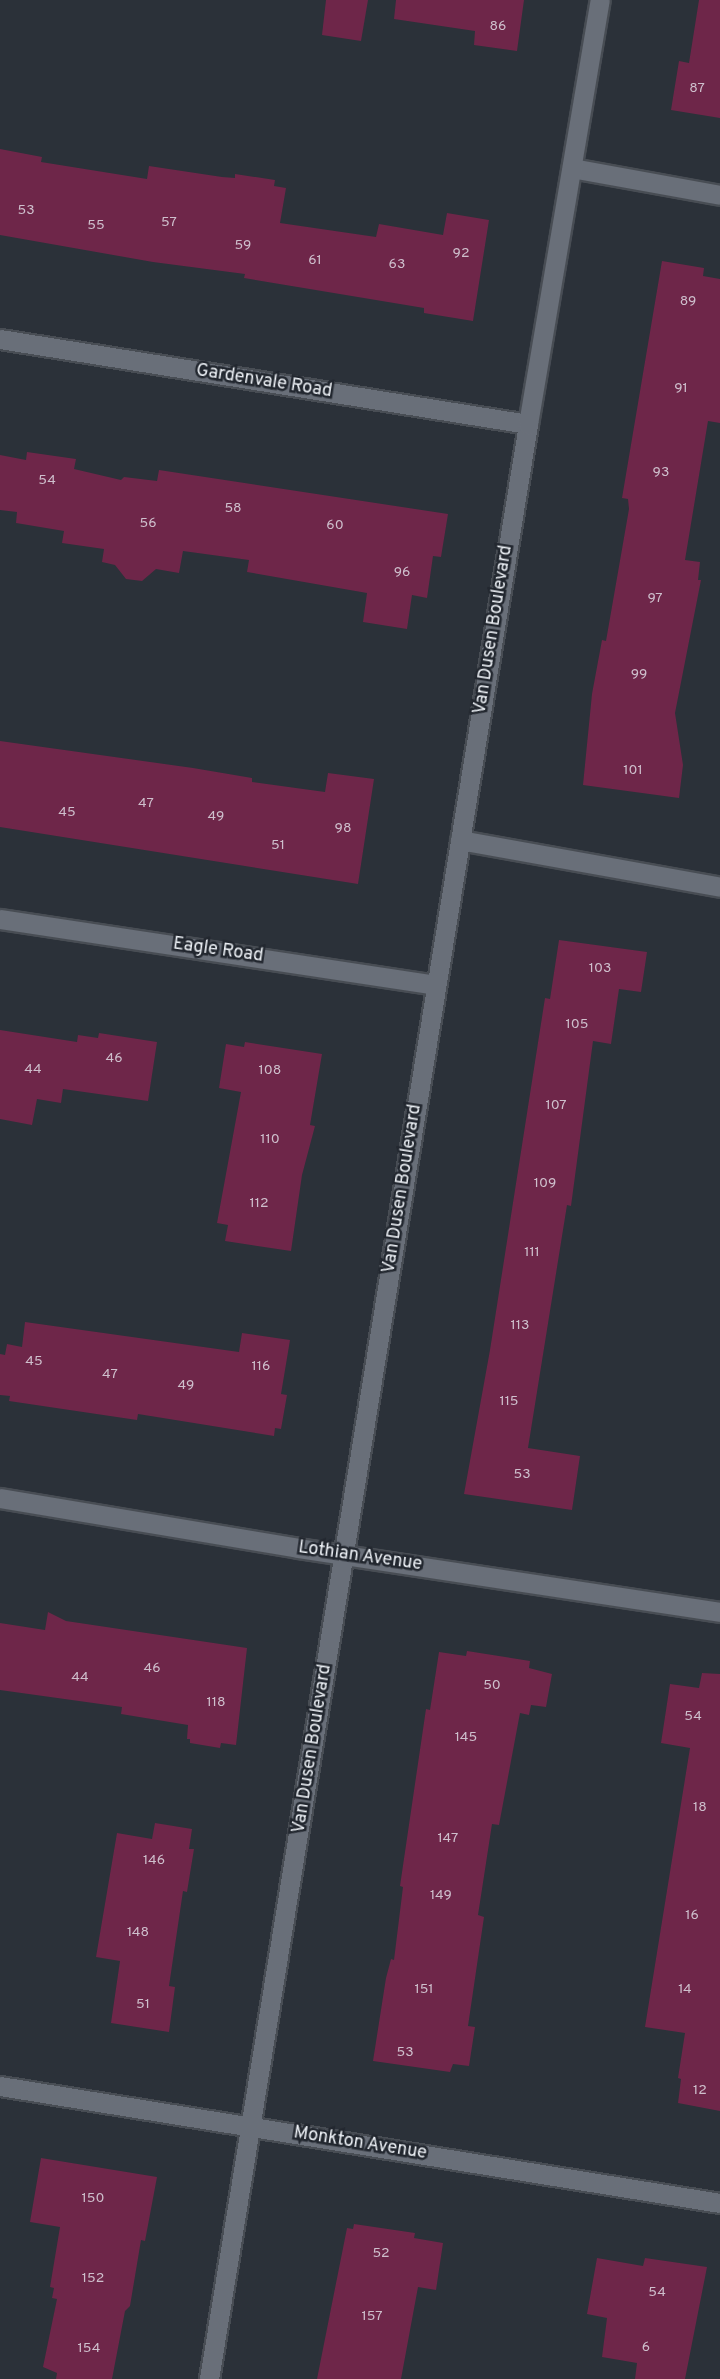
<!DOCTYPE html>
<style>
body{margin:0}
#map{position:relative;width:720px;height:2379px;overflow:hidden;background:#2b3139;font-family:Overpass,sans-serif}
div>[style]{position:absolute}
.building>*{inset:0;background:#6e2649}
.roads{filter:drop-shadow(2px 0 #484d54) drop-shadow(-2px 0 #484d54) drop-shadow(0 2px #484d54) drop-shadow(0 -2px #484d54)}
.minor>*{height:19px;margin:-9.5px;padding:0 9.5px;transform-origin:9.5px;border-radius:9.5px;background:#696f79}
span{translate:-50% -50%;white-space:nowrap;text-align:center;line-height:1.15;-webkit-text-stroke:5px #22272f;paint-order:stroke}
.number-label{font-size:14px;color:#cebfcc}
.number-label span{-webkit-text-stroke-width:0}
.street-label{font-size:18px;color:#eef2f7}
</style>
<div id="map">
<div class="building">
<div style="clip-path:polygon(326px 0,368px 0,361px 41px,322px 35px)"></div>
<div style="clip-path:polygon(396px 0,524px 0,517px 51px,474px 45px,475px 31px,394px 19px)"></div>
<div style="clip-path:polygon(699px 0,720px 0,720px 118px,671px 110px,679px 61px,689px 63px)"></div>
<div style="clip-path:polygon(0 149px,42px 157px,41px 162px,147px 179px,149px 166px,222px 177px,235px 178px,235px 174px,275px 180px,274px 186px,286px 188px,280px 223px,376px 237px,379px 224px,443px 235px,447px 213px,489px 220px,473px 321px,424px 313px,424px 308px,244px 278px,245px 274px,153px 262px,0 235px)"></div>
<div style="clip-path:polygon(662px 261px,704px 268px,703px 276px,720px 279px,720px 423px,708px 421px,685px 560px,700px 562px,698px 580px,701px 580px,675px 713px,683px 765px,679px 798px,583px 785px,592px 694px,602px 640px,606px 641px,629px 509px,628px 499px,622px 498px)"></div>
<div style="clip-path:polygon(27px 452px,76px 459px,74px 469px,121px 480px,124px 477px,157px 481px,159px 470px,448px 514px,441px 557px,433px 556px,427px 598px,412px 595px,407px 629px,363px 622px,367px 593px,247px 572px,249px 560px,183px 551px,179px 573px,156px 569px,142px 581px,126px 579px,115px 565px,102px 562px,104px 549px,62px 543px,64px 531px,16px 523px,17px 512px,0 510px,0 455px,26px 460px)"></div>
<div style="clip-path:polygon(0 741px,193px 768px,252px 778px,252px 782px,325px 792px,328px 773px,374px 779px,358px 884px,0 827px)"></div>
<div style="clip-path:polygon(559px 940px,647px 952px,641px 992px,619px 989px,611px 1044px,593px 1041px,571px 1206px,567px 1205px,528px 1448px,580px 1456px,572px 1510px,464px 1494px,490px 1350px,545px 998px,550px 999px)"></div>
<div style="clip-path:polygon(0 1030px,77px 1042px,78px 1035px,98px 1038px,99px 1033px,157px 1042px,148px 1101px,63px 1089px,61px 1103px,37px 1099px,32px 1125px,0 1119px)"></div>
<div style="clip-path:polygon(245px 1042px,322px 1054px,310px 1125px,315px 1126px,302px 1175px,291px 1251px,225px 1241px,228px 1225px,217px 1223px,241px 1092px,219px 1088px,226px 1044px,244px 1047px)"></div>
<div style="clip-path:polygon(25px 1322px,239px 1352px,242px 1333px,290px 1340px,281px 1394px,287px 1395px,281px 1429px,275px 1428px,274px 1436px,138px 1414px,137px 1420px,9px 1401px,10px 1396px,0 1395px,0 1354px,5px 1355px,7px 1344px,22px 1347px)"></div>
<div style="clip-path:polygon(48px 1612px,66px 1621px,247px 1648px,236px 1745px,221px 1743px,220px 1748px,190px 1743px,190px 1739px,187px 1739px,188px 1725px,121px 1714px,122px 1707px,0 1690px,0 1623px,45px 1630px)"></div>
<div style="clip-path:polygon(467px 1651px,530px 1661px,529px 1668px,552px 1674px,546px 1707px,531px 1705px,529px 1715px,520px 1713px,499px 1825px,492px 1824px,478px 1915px,484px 1917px,468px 2026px,475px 2027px,469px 2066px,453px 2064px,450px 2072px,373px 2061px,386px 1978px,391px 1959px,394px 1960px,403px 1887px,400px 1886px,426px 1709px,430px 1710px,439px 1652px,466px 1656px)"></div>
<div style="clip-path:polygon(702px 1673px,720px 1674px,720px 2111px,678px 2103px,681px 2079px,678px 2078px,685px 2033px,645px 2027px,690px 1748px,661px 1743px,670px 1684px,699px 1688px)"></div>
<div style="clip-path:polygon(155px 1823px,192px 1829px,189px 1849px,194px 1849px,187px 1892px,183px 1891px,169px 1986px,175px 1987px,169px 2032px,111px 2023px,120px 1961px,96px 1957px,117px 1833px,152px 1839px)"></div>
<div style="clip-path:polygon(41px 2158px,157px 2177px,145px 2241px,141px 2240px,130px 2306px,125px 2311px,112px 2379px,56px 2379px,57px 2373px,43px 2367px,57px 2299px,52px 2298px,54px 2288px,50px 2287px,60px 2227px,30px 2222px)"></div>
<div style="clip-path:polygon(354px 2224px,415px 2233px,414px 2238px,443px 2243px,436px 2290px,418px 2287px,401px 2379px,317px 2379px,347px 2228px,353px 2229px)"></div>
<div style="clip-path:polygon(597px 2258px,643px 2266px,645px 2258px,707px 2267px,685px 2379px,635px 2379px,637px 2363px,602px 2357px,607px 2318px,587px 2314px)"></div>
</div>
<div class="roads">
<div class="minor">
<div style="left:572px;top:168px;width:150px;rotate:10.3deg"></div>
<div style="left:0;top:339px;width:535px;rotate:9.15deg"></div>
<div style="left:460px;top:840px;width:264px;rotate:10.2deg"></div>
<div style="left:0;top:919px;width:441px;rotate:8.6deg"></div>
<div style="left:0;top:1498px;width:302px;rotate:9.5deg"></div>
<div style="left:298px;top:1548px;width:427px;rotate:8.6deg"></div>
<div style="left:0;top:2086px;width:729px;rotate:9.23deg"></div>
<div style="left:209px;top:2379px;width:1981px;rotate:-80.73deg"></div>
<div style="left:528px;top:424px;width:430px;rotate:-80.4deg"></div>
</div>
</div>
<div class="number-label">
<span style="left:498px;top:27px">86</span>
<span style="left:697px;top:89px">87</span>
<span style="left:26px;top:211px">53</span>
<span style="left:169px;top:223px">57</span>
<span style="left:96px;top:226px">55</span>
<span style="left:243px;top:246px">59</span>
<span style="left:461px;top:254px">92</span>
<span style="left:315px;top:261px">61</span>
<span style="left:397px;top:265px">63</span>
<span style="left:688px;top:302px">89</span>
<span style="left:681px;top:389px">91</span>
<span style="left:661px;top:473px">93</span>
<span style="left:47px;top:481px">54</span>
<span style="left:233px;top:509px">58</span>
<span style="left:148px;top:524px">56</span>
<span style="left:335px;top:526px">60</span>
<span style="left:402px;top:573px">96</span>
<span style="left:655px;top:599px">97</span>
<span style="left:639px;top:675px">99</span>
<span style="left:633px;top:771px">101</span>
<span style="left:146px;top:804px">47</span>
<span style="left:67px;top:813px">45</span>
<span style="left:216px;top:817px">49</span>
<span style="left:343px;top:829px">98</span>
<span style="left:278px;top:846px">51</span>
<span style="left:600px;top:969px">103</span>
<span style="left:577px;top:1025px">105</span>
<span style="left:114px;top:1059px">46</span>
<span style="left:33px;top:1070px">44</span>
<span style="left:270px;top:1071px">108</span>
<span style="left:556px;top:1106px">107</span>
<span style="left:270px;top:1140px">110</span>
<span style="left:545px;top:1184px">109</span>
<span style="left:259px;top:1204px">112</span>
<span style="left:532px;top:1253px">111</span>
<span style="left:520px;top:1326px">113</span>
<span style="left:34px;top:1362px">45</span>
<span style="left:261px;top:1367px">116</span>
<span style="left:110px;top:1375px">47</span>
<span style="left:186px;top:1386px">49</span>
<span style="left:509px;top:1402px">115</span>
<span style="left:522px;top:1475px">53</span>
<span style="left:152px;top:1669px">46</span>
<span style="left:80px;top:1678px">44</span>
<span style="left:492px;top:1686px">50</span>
<span style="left:216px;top:1703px">118</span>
<span style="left:693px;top:1717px">54</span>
<span style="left:466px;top:1738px">145</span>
<span style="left:700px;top:1808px">18</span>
<span style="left:448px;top:1839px">147</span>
<span style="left:154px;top:1861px">146</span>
<span style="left:441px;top:1896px">149</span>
<span style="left:692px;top:1916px">16</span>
<span style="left:138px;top:1933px">148</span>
<span style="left:424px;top:1990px">151</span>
<span style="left:685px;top:1990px">14</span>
<span style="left:143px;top:2005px">51</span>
<span style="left:405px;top:2053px">53</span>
<span style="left:700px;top:2091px">12</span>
<span style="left:93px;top:2199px">150</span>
<span style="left:381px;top:2254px">52</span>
<span style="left:93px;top:2279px">152</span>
<span style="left:657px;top:2293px">54</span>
<span style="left:372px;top:2317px">157</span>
<span style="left:646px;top:2348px">6</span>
<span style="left:89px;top:2349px">154</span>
</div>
<div class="street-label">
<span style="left:264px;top:382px;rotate:9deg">Gardenvale Road</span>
<span style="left:494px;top:630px;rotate:-81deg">Van Dusen Boulevard</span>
<span style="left:218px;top:951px;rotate:8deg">Eagle Road</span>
<span style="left:403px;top:1189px;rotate:-81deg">Van Dusen Boulevard</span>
<span style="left:360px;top:1557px;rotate:8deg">Lothian Avenue</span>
<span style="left:313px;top:1749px;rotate:-81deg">Van Dusen Boulevard</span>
<span style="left:360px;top:2144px;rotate:9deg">Monkton Avenue</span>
</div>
</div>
